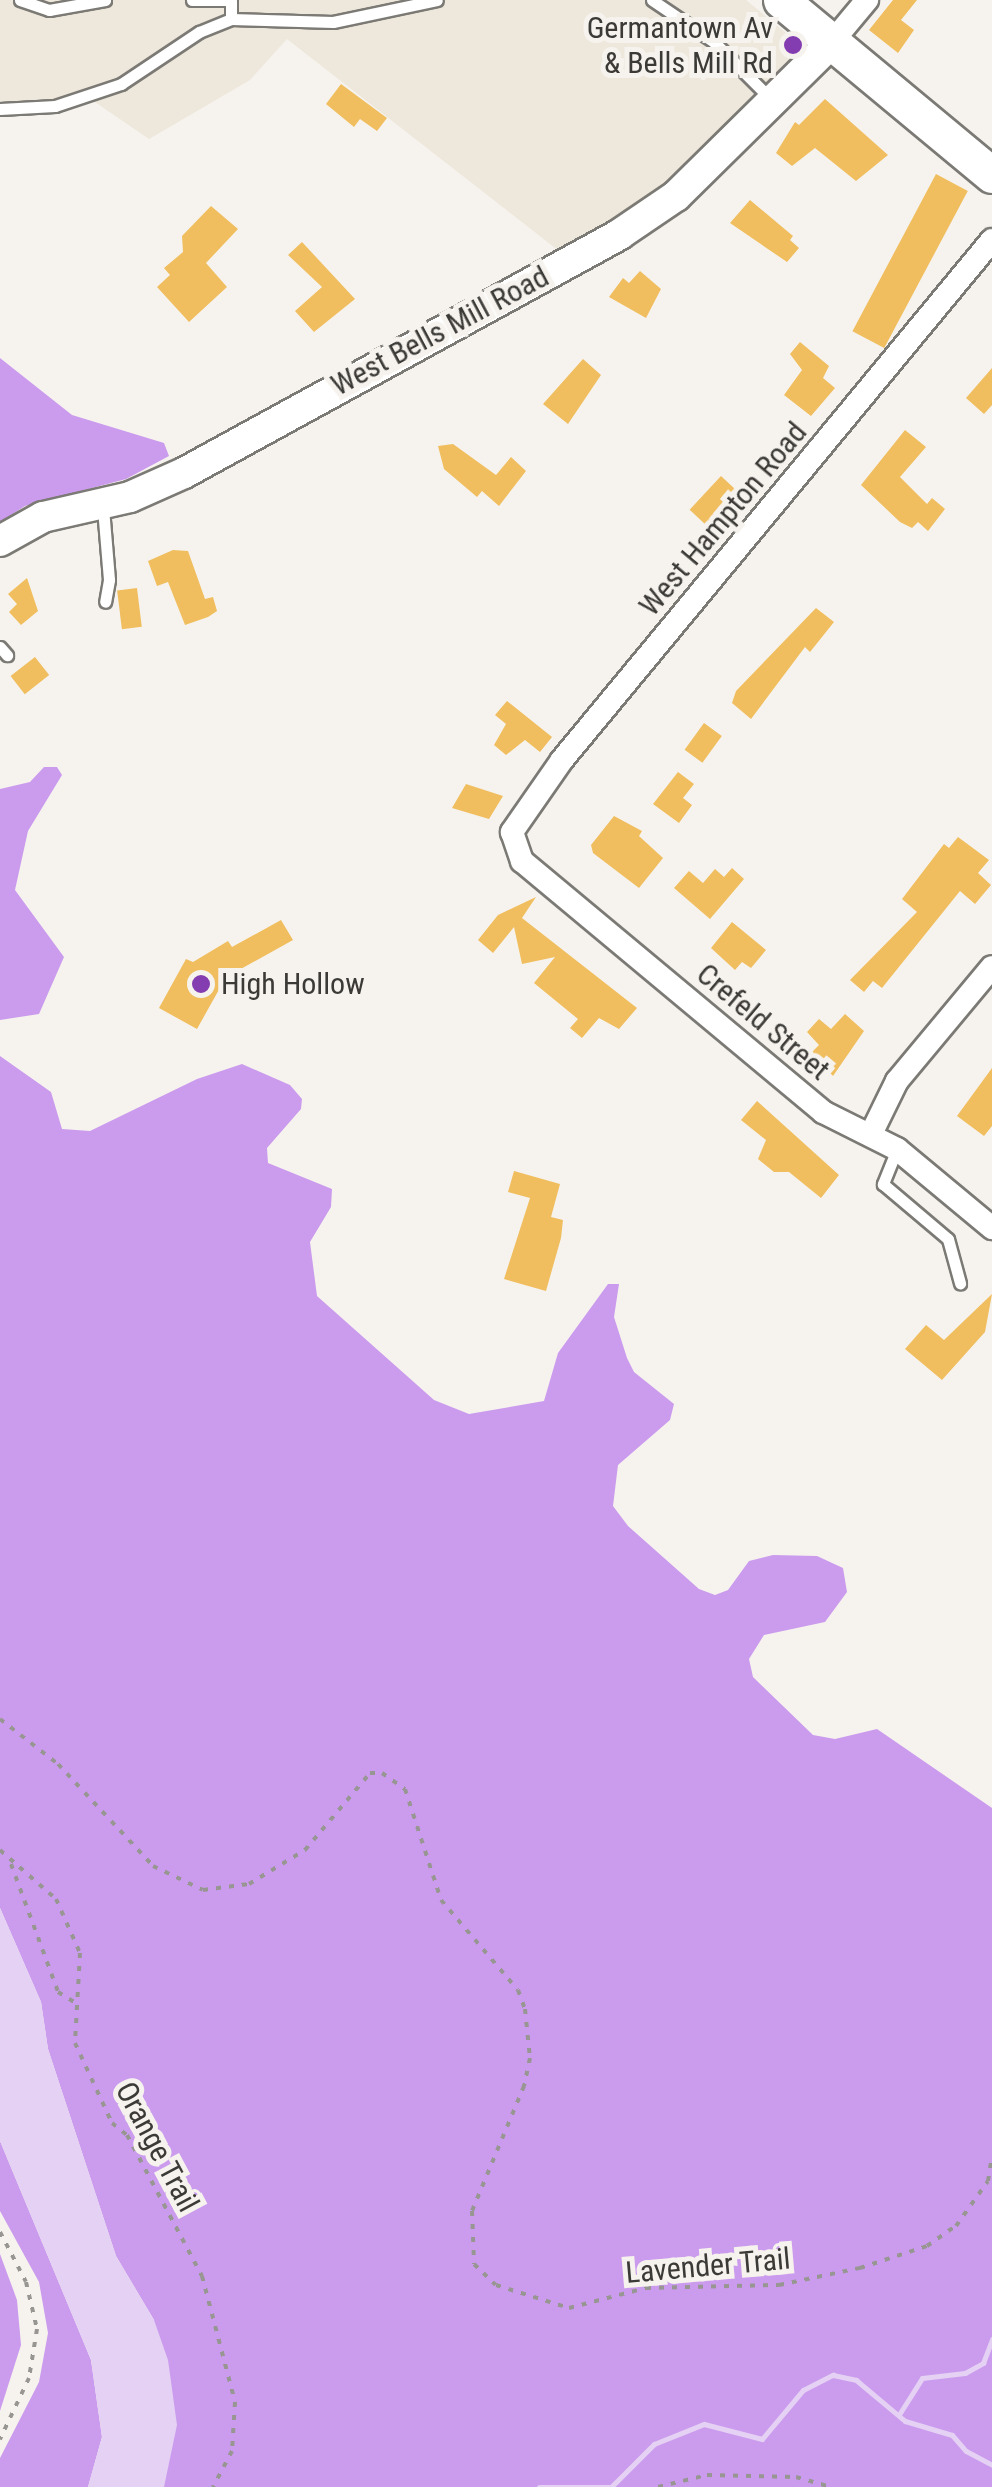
<!DOCTYPE html>
<style>
body{margin:0}
#map{position:relative;width:992px;height:2487px;overflow:hidden;background:#f6f3ee;font-family:"Roboto Condensed",sans-serif}
div>[style]{position:absolute}
.built>*{inset:0;background:#eee7db}
.forest>*{inset:0;background:#cb9bee}
.water>*{inset:0;background:#e4d1f3}
.stream>*{height:5px;margin:-2.5px;padding:0 2.5px;transform-origin:2.5px;border-radius:2.5px;background:#e4d1f3}
.building>*{inset:0;background:#f0be5e;transform-origin:0 0}
.path>*{height:4px;margin-top:-2px;transform-origin:0;background:repeating-linear-gradient(90deg,#989692 0 5px,transparent 0 13px)}
.roads{filter:drop-shadow(2px 0 #7c7a75) drop-shadow(-2px 0 #7c7a75) drop-shadow(0 2px #7c7a75) drop-shadow(0 -2px #7c7a75)}
.lane>*{height:11px;margin:-5.5px;padding:0 5.5px;transform-origin:5.5px;border-radius:5.5px;background:#fff}
.street>*{height:22px;margin:-11px;padding:0 11px;transform-origin:11px;border-radius:11px;background:#fff}
.secondary>*{height:30px;margin:-15px;padding:0 15px;transform-origin:15px;border-radius:15px;background:#fff}
.primary>*{height:35px;margin:-17.5px;padding:0 17.5px;transform-origin:17.5px;border-radius:17.5px;background:#fff}
.dots>*{width:28px;height:28px;translate:-50% -50%;box-sizing:border-box;border:5px solid #f6f3ee;border-radius:50%}
span{translate:-50% -50%;white-space:nowrap;text-align:center;line-height:1.15;-webkit-text-stroke:10px #f6f3ee;paint-order:stroke}
.poi-label{font-size:30px;color:#3b3a37}
.right{translate:-100% -50%;text-align:right}
.left{translate:0 -50%;text-align:left}
.street-label{font-size:30px;color:#3b3a37}
</style>
<div id="map">
<div class="built">
<div style="clip-path:polygon(0 0,746px 0,808px 51px,647px 204px,559px 251px,287px 39px,250px 80px,149px 139px,92px 100px,0 111px)"></div>
</div>
<div class="forest">
<div style="clip-path:polygon(0 358px,72px 415px,164px 443px,169px 456px,126px 479px,25px 506px,0 522px)"></div>
<div style="clip-path:polygon(44px 767px,57px 767px,62px 775px,28px 831px,15px 890px,64px 957px,39px 1014px,0 1020px,0 789px,30px 782px)"></div>
<div style="clip-path:polygon(0 1056px,51px 1092px,62px 1129px,90px 1131px,197px 1079px,242px 1064px,290px 1085px,302px 1099px,301px 1109px,267px 1148px,268px 1163px,332px 1189px,331px 1207px,310px 1242px,317px 1296px,434px 1400px,469px 1414px,544px 1401px,558px 1353px,608px 1284px,619px 1284px,614px 1317px,627px 1358px,634px 1372px,674px 1404px,670px 1420px,618px 1465px,613px 1506px,628px 1526px,699px 1589px,715px 1595px,728px 1590px,749px 1561px,773px 1555px,817px 1556px,843px 1568px,847px 1592px,825px 1622px,764px 1635px,749px 1659px,753px 1677px,813px 1735px,835px 1739px,877px 1729px,992px 1808px,992px 2487px,164px 2487px,154px 2320px,116px 2256px,48px 2049px,41px 2002px,0 1908px)"></div>
<div style="clip-path:polygon(0 2141px,91px 2360px,102px 2437px,88px 2487px,0 2487px,0 2458px,39px 2382px,48px 2333px,39px 2282px,0 2211px)"></div>
<div style="clip-path:polygon(0 2254px,17px 2300px,21px 2345px,0 2411px)"></div>
</div>
<div class="water">
<div style="clip-path:polygon(0 1908px,41px 2002px,48px 2049px,116px 2256px,154px 2320px,168px 2360px,177px 2425px,164px 2487px,88px 2487px,102px 2437px,91px 2360px,0 2141px)"></div>
</div>
<div class="stream">
<div style="left:900px;top:2413px;width:41px;rotate:-57.8deg"></div>
<div style="left:922px;top:2378px;width:43px;rotate:-6.6deg"></div>
<div style="left:965px;top:2373px;width:21px;rotate:-29deg"></div>
<div style="left:983px;top:2363px;width:26px;rotate:-69deg"></div>
<div style="left:539px;top:2487px;width:72px"></div>
<div style="left:611px;top:2487px;width:61px;rotate:-45deg"></div>
<div style="left:654px;top:2444px;width:54px;rotate:-21.8deg"></div>
<div style="left:704px;top:2424px;width:60px;rotate:14.5deg"></div>
<div style="left:762px;top:2439px;width:64px;rotate:-50.1deg"></div>
<div style="left:803px;top:2390px;width:34px;rotate:-27deg"></div>
<div style="left:833px;top:2375px;width:24px;rotate:12deg"></div>
<div style="left:856px;top:2380px;width:64px;rotate:39.9deg"></div>
<div style="left:905px;top:2421px;width:49px;rotate:16.6deg"></div>
<div style="left:952px;top:2435px;width:21px;rotate:49deg"></div>
<div style="left:966px;top:2451px;width:30px;rotate:28deg"></div>
</div>
<div class="building">
<div style="clip-path:polygon(893px 0,917px 0,901px 20px,914px 30px,898px 53px,869px 30px)"></div>
<div style="clip-path:polygon(341px 84px,387px 118px,377px 131px,360px 119px,354px 127px,326px 104px)"></div>
<div style="clip-path:polygon(825px 99px,888px 155px,856px 181px,815px 148px,792px 166px,776px 153px,795px 122px,799px 125px)"></div>
<div style="left:936px;top:174px;width:36px;height:178px;rotate:28deg"></div>
<div style="clip-path:polygon(750px 200px,793px 236px,790px 240px,799px 248px,787px 262px,730px 223px)"></div>
<div style="clip-path:polygon(211px 206px,238px 229px,206px 263px,227px 287px,189px 322px,157px 287px,170px 275px,164px 268px,183px 252px,182px 236px)"></div>
<div style="clip-path:polygon(302px 242px,355px 299px,314px 332px,295px 311px,322px 287px,288px 255px)"></div>
<div style="clip-path:polygon(640px 271px,661px 289px,646px 318px,609px 297px,623px 278px,629px 283px)"></div>
<div style="clip-path:polygon(800px 342px,829px 366px,823px 378px,835px 388px,811px 416px,784px 395px,802px 370px,790px 354px)"></div>
<div style="clip-path:polygon(583px 359px,601px 375px,568px 424px,543px 404px)"></div>
<div style="clip-path:polygon(992px 368px,992px 405px,984px 414px,966px 398px)"></div>
<div style="clip-path:polygon(905px 430px,926px 447px,900px 477px,927px 504px,932px 498px,945px 509px,928px 531px,918px 522px,912px 528px,900px 522px,861px 485px)"></div>
<div style="clip-path:polygon(453px 444px,496px 475px,511px 457px,526px 471px,499px 506px,482px 491px,477px 497px,444px 469px,438px 446px)"></div>
<div style="left:721px;top:476px;width:33px;height:46px;rotate:43deg"></div>
<div style="clip-path:polygon(173px 550px,188px 551px,205px 599px,213px 597px,217px 611px,208px 617px,185px 625px,168px 582px,157px 586px,148px 561px)"></div>
<div style="clip-path:polygon(27px 578px,38px 611px,21px 625px,9px 612px,17px 604px,8px 594px)"></div>
<div style="left:137px;top:588px;width:39px;height:20px;rotate:83deg"></div>
<div style="clip-path:polygon(816px 608px,834px 622px,810px 652px,805px 647px,751px 719px,732px 703px,736px 691px)"></div>
<div style="left:35px;top:657px;width:23px;height:31px;rotate:52deg"></div>
<div style="clip-path:polygon(507px 701px,552px 737px,540px 752px,525px 740px,506px 755px,494px 745px,506px 724px,495px 715px)"></div>
<div style="left:704px;top:723px;width:22px;height:33px;rotate:36deg"></div>
<div style="clip-path:polygon(678px 772px,694px 784px,683px 798px,692px 805px,679px 823px,653px 804px)"></div>
<div style="clip-path:polygon(466px 784px,503px 796px,489px 819px,452px 808px)"></div>
<div style="clip-path:polygon(614px 816px,642px 831px,639px 836px,663px 858px,639px 888px,593px 853px,591px 845px)"></div>
<div style="clip-path:polygon(958px 837px,989px 860px,978px 873px,991px 885px,975px 904px,960px 891px,882px 988px,873px 981px,864px 992px,850px 980px,917px 912px,902px 899px,944px 844px,949px 848px)"></div>
<div style="clip-path:polygon(732px 868px,744px 879px,710px 919px,674px 888px,689px 871px,703px 883px,715px 869px,724px 877px)"></div>
<div style="clip-path:polygon(536px 897px,522px 918px,637px 1008px,619px 1029px,599px 1018px,582px 1038px,570px 1028px,578px 1019px,534px 983px,555px 957px,522px 964px,514px 927px,493px 953px,478px 940px,498px 915px)"></div>
<div style="clip-path:polygon(281px 920px,293px 940px,230px 975px,231px 985px,221px 986px,197px 1029px,159px 1008px,186px 959px,193px 962px,228px 941px,232px 947px)"></div>
<div style="clip-path:polygon(732px 922px,766px 950px,751px 968px,742px 962px,735px 970px,711px 948px)"></div>
<div style="clip-path:polygon(845px 1014px,864px 1031px,833px 1076px,811px 1053px,819px 1045px,807px 1032px,819px 1019px,831px 1029px)"></div>
<div style="clip-path:polygon(992px 1068px,992px 1126px,984px 1136px,957px 1116px)"></div>
<div style="clip-path:polygon(757px 1101px,839px 1175px,821px 1198px,789px 1172px,774px 1172px,758px 1159px,766px 1140px,741px 1120px)"></div>
<div style="clip-path:polygon(514px 1171px,560px 1184px,551px 1217px,563px 1220px,561px 1238px,546px 1291px,504px 1279px,530px 1198px,508px 1192px)"></div>
<div style="clip-path:polygon(992px 1294px,985px 1332px,942px 1380px,905px 1349px,926px 1325px,944px 1340px)"></div>
</div>
<div class="path">
<div style="left:0;top:1719px;width:73px;rotate:37.8deg"></div>
<div style="left:58px;top:1764px;width:139px;rotate:47deg"></div>
<div style="left:153px;top:1866px;width:55px;rotate:25.6deg"></div>
<div style="left:203px;top:1890px;width:46px;rotate:-7.4deg"></div>
<div style="left:249px;top:1884px;width:66px;rotate:-31.3deg"></div>
<div style="left:305px;top:1850px;width:101px;rotate:-49.8deg"></div>
<div style="left:370px;top:1773px;width:12px"></div>
<div style="left:382px;top:1773px;width:28px;rotate:35deg"></div>
<div style="left:405px;top:1789px;width:117px;rotate:72deg"></div>
<div style="left:441px;top:1900px;width:118px;rotate:49.5deg"></div>
<div style="left:518px;top:1990px;width:20px;rotate:70deg"></div>
<div style="left:525px;top:2009px;width:49px;rotate:84.2deg"></div>
<div style="left:530px;top:2058px;width:29px;rotate:102deg"></div>
<div style="left:524px;top:2086px;width:135px;rotate:112.6deg"></div>
<div style="left:472px;top:2211px;width:53px;rotate:87.8deg"></div>
<div style="left:474px;top:2264px;width:30px;rotate:44deg"></div>
<div style="left:496px;top:2285px;width:77px;rotate:17.5deg"></div>
<div style="left:569px;top:2308px;width:80px;rotate:-14.6deg"></div>
<div style="left:646px;top:2288px;width:133px;rotate:-1.3deg"></div>
<div style="left:779px;top:2285px;width:83px;rotate:-11.9deg"></div>
<div style="left:860px;top:2268px;width:71px;rotate:-18.2deg"></div>
<div style="left:927px;top:2246px;width:35px;rotate:-35deg"></div>
<div style="left:956px;top:2226px;width:55px;rotate:-54.6deg"></div>
<div style="left:988px;top:2181px;width:25px;rotate:-81deg"></div>
<div style="left:0;top:1850px;width:74px;rotate:41.2deg"></div>
<div style="left:56px;top:1899px;width:59px;rotate:66deg"></div>
<div style="left:80px;top:1953px;width:90px;rotate:93.2deg"></div>
<div style="left:75px;top:2043px;width:88px;rotate:65.2deg"></div>
<div style="left:112px;top:2123px;width:19px;rotate:39deg"></div>
<div style="left:127px;top:2135px;width:160px;rotate:62deg"></div>
<div style="left:202px;top:2276px;width:130px;rotate:75.3deg"></div>
<div style="left:235px;top:2402px;width:49px;rotate:93.5deg"></div>
<div style="left:232px;top:2451px;width:41px;rotate:117.8deg"></div>
<div style="left:11px;top:1864px;width:136px;rotate:69.8deg"></div>
<div style="left:58px;top:1992px;width:19px;rotate:32deg"></div>
<div style="left:0;top:2232px;width:56px;rotate:62.5deg"></div>
<div style="left:26px;top:2282px;width:48px;rotate:76.8deg"></div>
<div style="left:37px;top:2329px;width:50px;rotate:99.3deg"></div>
<div style="left:29px;top:2378px;width:68px;rotate:115.4deg"></div>
<div style="left:658px;top:2487px;width:50px;rotate:-13.8deg"></div>
<div style="left:707px;top:2475px;width:89px;rotate:1.3deg"></div>
<div style="left:796px;top:2477px;width:37px;rotate:16deg"></div>
</div>
<div class="roads">
<div class="lane">
<div style="left:20px;top:0;width:31px;rotate:19deg"></div>
<div style="left:49px;top:10px;width:57px;rotate:-10.1deg"></div>
<div style="left:192px;top:0;width:37px"></div>
<div style="left:652px;top:0;width:75px;rotate:34.1deg"></div>
<div style="left:714px;top:42px;width:81px;rotate:45deg"></div>
<div style="left:231px;top:19px;width:102px;rotate:1.7deg"></div>
<div style="left:333px;top:22px;width:106px;rotate:-11.9deg"></div>
<div style="left:0;top:109px;width:55px;rotate:-3.1deg"></div>
<div style="left:55px;top:106px;width:70px;rotate:-18.4deg"></div>
<div style="left:121px;top:84px;width:94px;rotate:-33.7deg"></div>
<div style="left:199px;top:32px;width:35px;rotate:-22deg"></div>
<div style="left:231px;top:19px;width:19px;rotate:-90deg"></div>
<div style="left:103px;top:508px;width:72px;rotate:85.2deg"></div>
<div style="left:109px;top:580px;width:22px;rotate:100deg"></div>
<div style="left:0;top:647px;width:11px;rotate:49deg"></div>
<div style="left:897px;top:1149px;width:38px;rotate:112deg"></div>
<div style="left:883px;top:1184px;width:85px;rotate:40.2deg"></div>
<div style="left:948px;top:1239px;width:46px;rotate:74.7deg"></div>
</div>
<div class="street">
<div style="left:832px;top:42px;width:55px;rotate:-50.2deg"></div>
<div style="left:992px;top:240px;width:675px;rotate:129.59deg"></div>
<div style="left:562px;top:760px;width:88px;rotate:124.8deg"></div>
<div style="left:512px;top:832px;width:31px;rotate:71deg"></div>
<div style="left:522px;top:861px;width:392px;rotate:39.8deg"></div>
<div style="left:823px;top:1112px;width:83px;rotate:26.6deg"></div>
<div style="left:897px;top:1149px;width:124px;rotate:39.7deg"></div>
<div style="left:871px;top:1134px;width:59px;rotate:-63.9deg"></div>
<div style="left:897px;top:1081px;width:148px;rotate:-50.2deg"></div>
</div>
<div class="secondary">
<div style="left:0;top:541px;width:49px;rotate:-29.2deg"></div>
<div style="left:43px;top:517px;width:89px;rotate:-12.9deg"></div>
<div style="left:130px;top:497px;width:59px;rotate:-24deg"></div>
<div style="left:184px;top:473px;width:497px;rotate:-28.7deg"></div>
<div style="left:620px;top:234px;width:68px;rotate:-34.2deg"></div>
<div style="left:676px;top:196px;width:219px;rotate:-44.6deg"></div>
</div>
<div class="primary">
<div style="left:781px;top:0;width:274px;rotate:39.7deg"></div>
</div>
</div>
<div class="dots">
<div style="left:793px;top:45px;background:#843db0"></div>
<div style="left:201px;top:984px;background:#843db0"></div>
</div>
<div class="poi-label">
<span class="right" style="left:773px;top:45px">Germantown Av<br>&amp; Bells Mill Rd</span>
<span class="left" style="left:221px;top:984px">High Hollow</span>
</div>
<div class="street-label">
<span style="left:440px;top:331px;rotate:-28deg">West Bells Mill Road</span>
<span style="left:723px;top:519px;rotate:-50deg">West Hampton Road</span>
<span style="left:763px;top:1022px;rotate:40deg">Crefeld Street</span>
<span style="left:157px;top:2147px;rotate:62deg">Orange Trail</span>
<span style="left:708px;top:2266px;rotate:-5deg">Lavender Trail</span>
</div>
</div>
